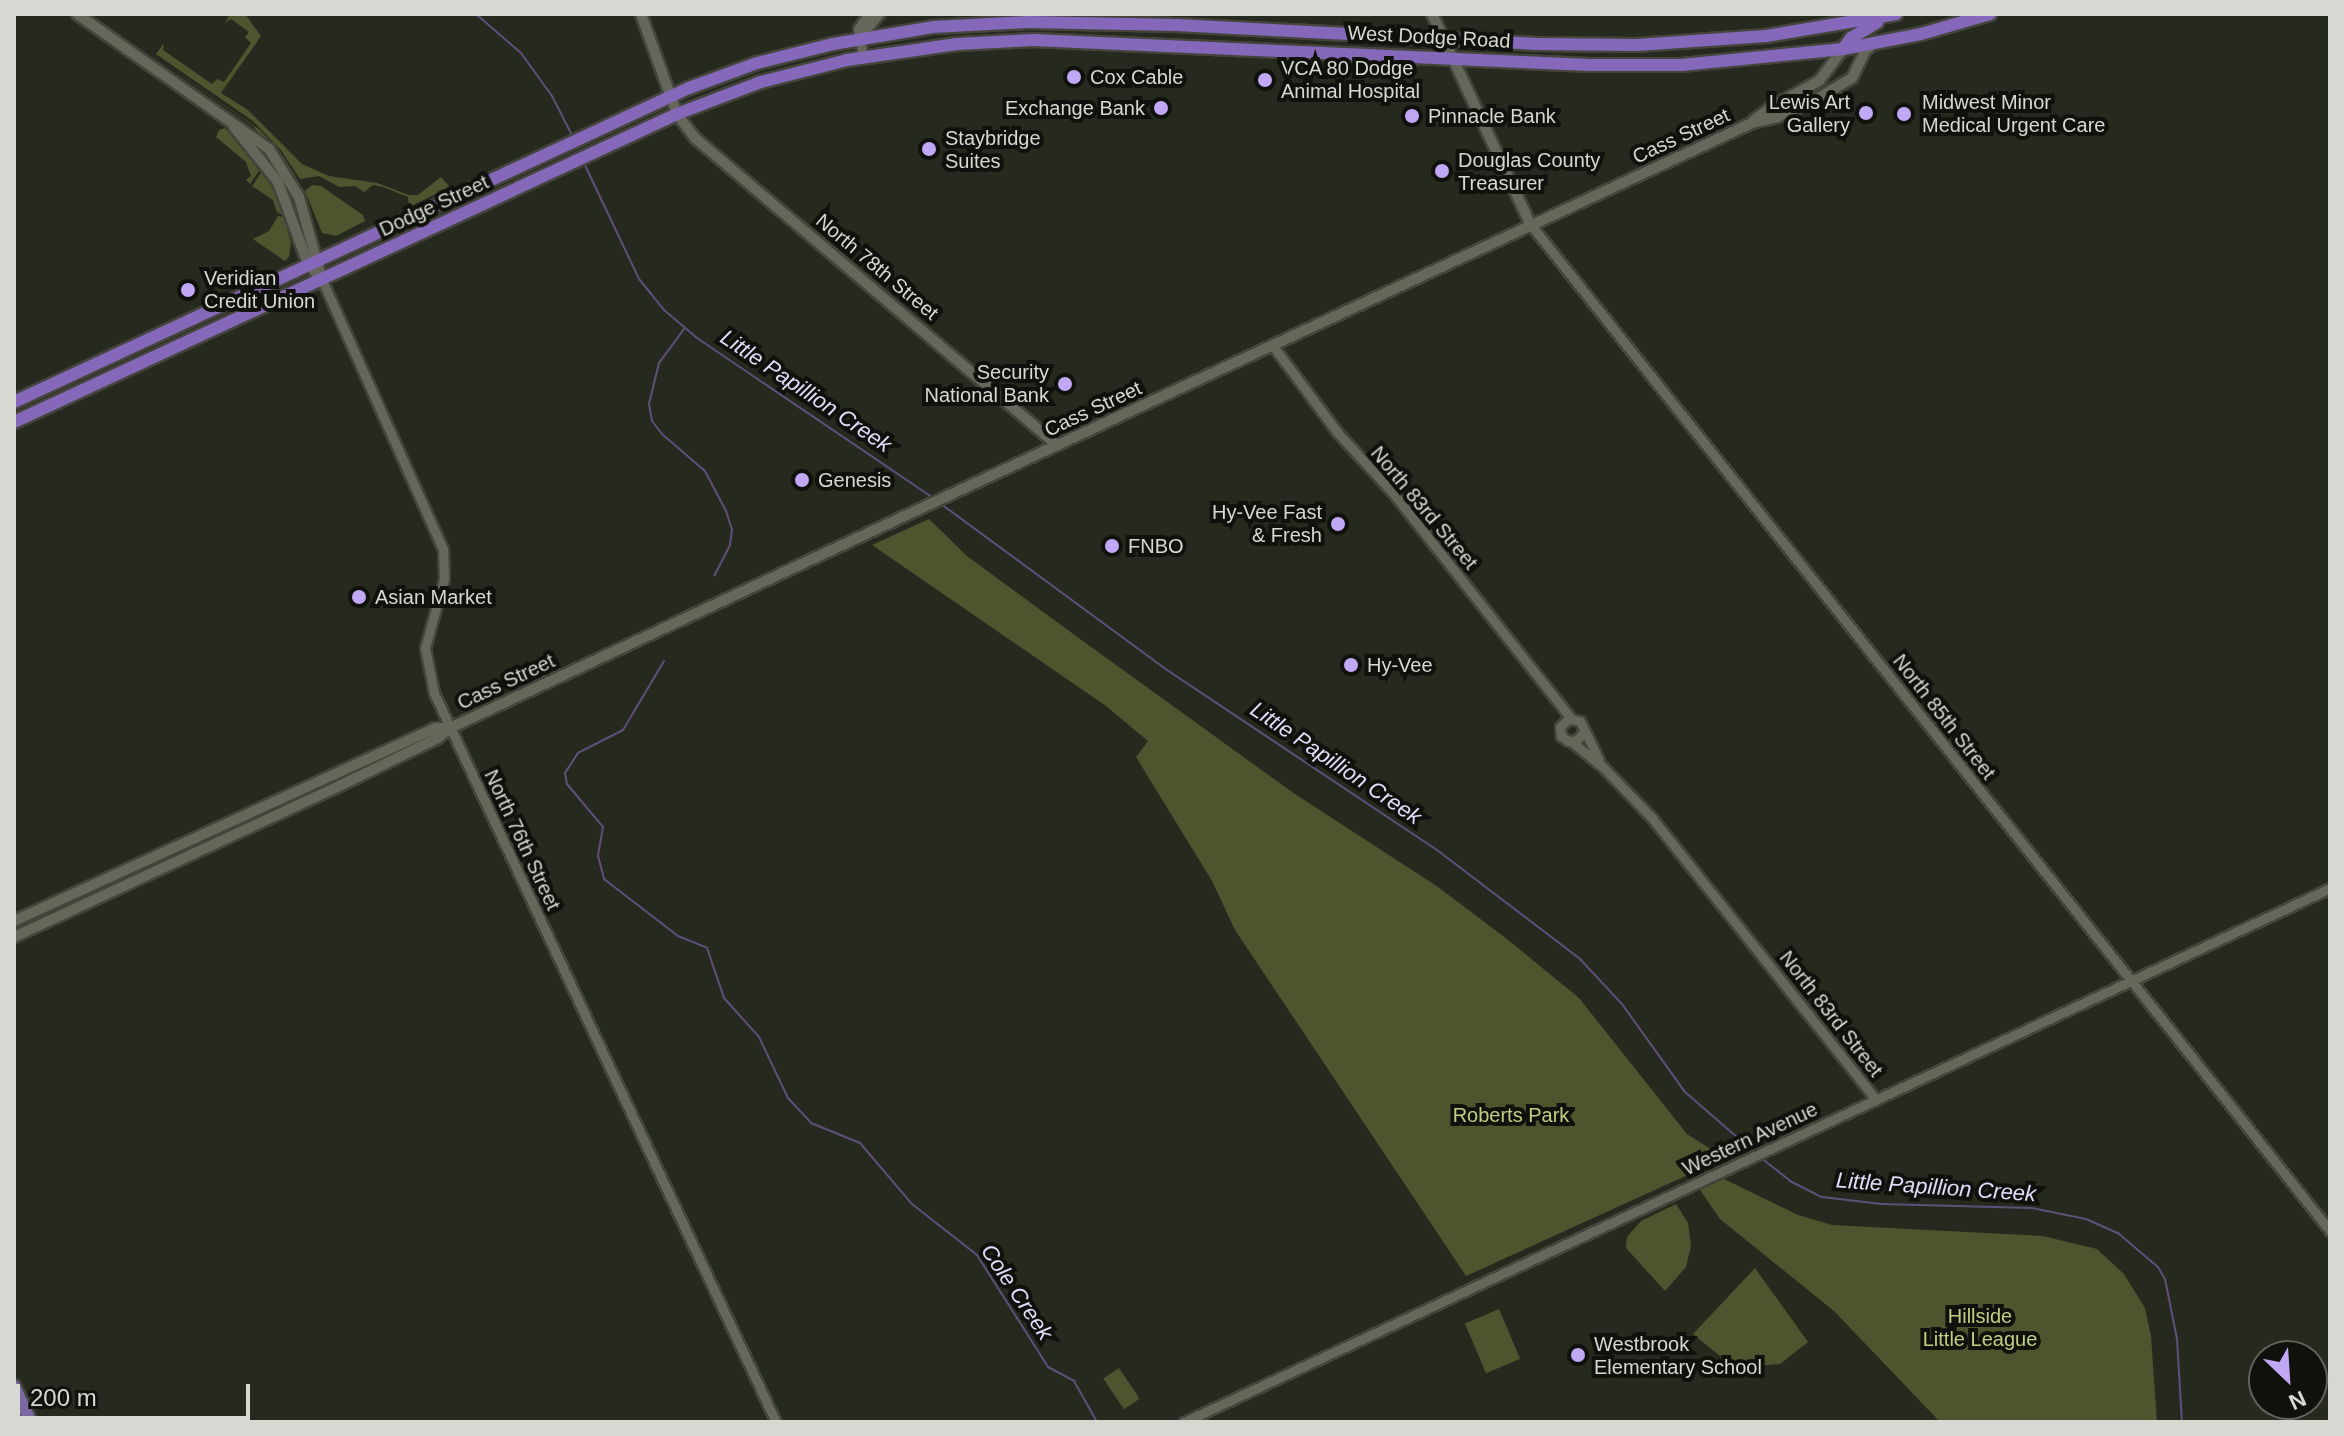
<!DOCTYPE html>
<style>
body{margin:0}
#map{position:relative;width:2344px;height:1436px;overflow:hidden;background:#26291e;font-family:Arial,sans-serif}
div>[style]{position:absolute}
.green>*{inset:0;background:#4d552f;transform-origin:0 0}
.stream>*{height:2px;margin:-1px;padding:0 1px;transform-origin:1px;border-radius:1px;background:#5d507b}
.roads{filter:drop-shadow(2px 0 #43453c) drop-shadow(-2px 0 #43453c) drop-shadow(0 2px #43453c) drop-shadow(0 -2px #43453c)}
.tertiary>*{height:9px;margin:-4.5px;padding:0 4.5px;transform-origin:4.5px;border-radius:4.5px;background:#64675a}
.secondary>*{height:10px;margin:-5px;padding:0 5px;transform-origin:5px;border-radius:5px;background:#64675a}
.primary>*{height:12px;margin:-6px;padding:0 6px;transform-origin:6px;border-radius:6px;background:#7d68a2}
.trunk>*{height:12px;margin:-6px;padding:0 6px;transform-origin:6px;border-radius:6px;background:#8668ba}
.dots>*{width:22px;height:22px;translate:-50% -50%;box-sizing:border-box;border:4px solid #10110c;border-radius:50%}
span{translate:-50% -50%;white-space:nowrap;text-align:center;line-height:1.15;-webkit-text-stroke:8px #10110c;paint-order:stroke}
.street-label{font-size:20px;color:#d6d8d1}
.poi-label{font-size:20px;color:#d6d8d1}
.left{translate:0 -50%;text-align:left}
.right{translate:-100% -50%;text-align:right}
.park-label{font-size:20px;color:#bfce82}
.water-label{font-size:22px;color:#e3dbf9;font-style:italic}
.frame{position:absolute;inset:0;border:16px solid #d6d8d1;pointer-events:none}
.north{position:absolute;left:2248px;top:1340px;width:80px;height:80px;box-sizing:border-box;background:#10110c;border:2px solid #5f615b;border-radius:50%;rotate:155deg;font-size:22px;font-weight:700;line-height:32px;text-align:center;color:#d6d8d1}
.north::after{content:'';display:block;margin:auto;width:28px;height:36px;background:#c0a8f4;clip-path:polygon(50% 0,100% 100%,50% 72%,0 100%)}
.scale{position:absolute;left:16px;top:1384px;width:234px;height:36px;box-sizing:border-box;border:4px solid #d6d8d1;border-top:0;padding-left:10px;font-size:24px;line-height:28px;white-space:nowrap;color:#d6d8d1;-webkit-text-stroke:6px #10110c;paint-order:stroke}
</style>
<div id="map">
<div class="green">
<div style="clip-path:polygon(230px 14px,245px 14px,261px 36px,221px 93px,248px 110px,302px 164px,329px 176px,377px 183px,409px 195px,418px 195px,441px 177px,450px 187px,409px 207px,408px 197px,383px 187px,373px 185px,364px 192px,355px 186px,339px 187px,319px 176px,300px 179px,280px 149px,253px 121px,156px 54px,164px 43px,163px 50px,212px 84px,217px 79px,224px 82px,251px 43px,245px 37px,249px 32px,231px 19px,225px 23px)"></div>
<div style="clip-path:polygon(155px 57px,260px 130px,278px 149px,297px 178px,253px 126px)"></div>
<div style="clip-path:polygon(225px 128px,261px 168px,250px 184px,246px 180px,251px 176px,246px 162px,216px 137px,219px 130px)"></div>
<div style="clip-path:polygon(263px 170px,271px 185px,283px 215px,277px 212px,273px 200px,252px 186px)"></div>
<div style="clip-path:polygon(312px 185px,321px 186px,363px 215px,365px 221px,336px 236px,322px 233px,305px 191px)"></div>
<div style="clip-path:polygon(278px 216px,284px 217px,291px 243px,289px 257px,285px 261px,253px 239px,269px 231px)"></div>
<div style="clip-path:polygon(929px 519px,967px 556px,1076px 636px,1292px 792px,1438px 887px,1507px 939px,1579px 998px,1687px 1134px,1725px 1158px,1466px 1276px,1235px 930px,1212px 881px,1136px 757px,1148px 741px,1106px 706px,872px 545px)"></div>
<div style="clip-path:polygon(1724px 1179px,1798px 1215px,1832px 1225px,2043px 1236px,2097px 1249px,2124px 1274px,2145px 1308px,2151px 1336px,2157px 1422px,1940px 1422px,1834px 1311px,1720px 1219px,1700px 1190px)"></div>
<div style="clip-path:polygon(1676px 1204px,1688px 1223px,1691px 1246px,1686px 1267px,1665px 1291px,1626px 1248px,1627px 1237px,1641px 1221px)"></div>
<div style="clip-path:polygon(1755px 1268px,1808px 1342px,1780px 1364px,1743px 1367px,1725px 1360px,1693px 1334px)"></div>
<div style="left:1499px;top:1309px;width:54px;height:37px;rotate:67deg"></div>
<div style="left:1119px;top:1368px;width:37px;height:19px;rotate:56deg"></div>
</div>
<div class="stream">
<div style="left:476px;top:14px;width:60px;rotate:40.9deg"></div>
<div style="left:521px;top:53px;width:53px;rotate:54.2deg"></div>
<div style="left:552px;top:96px;width:46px;rotate:62.9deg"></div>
<div style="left:583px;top:161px;width:131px;rotate:64.6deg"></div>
<div style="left:639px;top:279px;width:40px;rotate:51deg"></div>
<div style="left:664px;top:310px;width:43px;rotate:40.3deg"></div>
<div style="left:697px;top:338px;width:284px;rotate:34.1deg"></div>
<div style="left:684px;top:329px;width:42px;rotate:126.3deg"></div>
<div style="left:659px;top:363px;width:42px;rotate:103.7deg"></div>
<div style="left:649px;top:404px;width:17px;rotate:80deg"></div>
<div style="left:652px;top:421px;width:16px;rotate:52deg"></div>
<div style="left:662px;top:434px;width:57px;rotate:40.7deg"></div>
<div style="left:705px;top:471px;width:45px;rotate:62.3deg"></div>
<div style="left:726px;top:511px;width:20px;rotate:72deg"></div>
<div style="left:732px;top:530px;width:15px;rotate:98deg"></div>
<div style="left:730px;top:545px;width:34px;rotate:117deg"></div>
<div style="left:941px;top:504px;width:277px;rotate:36.3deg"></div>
<div style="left:1164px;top:668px;width:328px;rotate:33.7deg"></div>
<div style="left:1437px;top:850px;width:180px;rotate:37.3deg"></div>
<div style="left:1580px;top:959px;width:62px;rotate:47deg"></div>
<div style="left:1622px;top:1004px;width:108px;rotate:54.4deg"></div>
<div style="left:1685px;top:1092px;width:90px;rotate:40.9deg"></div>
<div style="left:664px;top:661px;width:80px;rotate:120.7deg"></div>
<div style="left:623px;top:730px;width:51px;rotate:152.9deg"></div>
<div style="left:578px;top:753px;width:24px;rotate:123deg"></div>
<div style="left:565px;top:773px;width:11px;rotate:80deg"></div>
<div style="left:567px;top:784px;width:56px;rotate:50.1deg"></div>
<div style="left:603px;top:827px;width:29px;rotate:100deg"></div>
<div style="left:598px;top:856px;width:24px;rotate:75deg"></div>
<div style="left:604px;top:879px;width:93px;rotate:37.6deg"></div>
<div style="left:678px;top:936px;width:31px;rotate:22deg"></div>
<div style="left:707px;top:948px;width:53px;rotate:71.2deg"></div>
<div style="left:724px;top:998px;width:52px;rotate:48.1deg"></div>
<div style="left:759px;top:1037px;width:68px;rotate:64.6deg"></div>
<div style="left:788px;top:1098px;width:34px;rotate:47deg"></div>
<div style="left:811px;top:1123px;width:53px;rotate:22.2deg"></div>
<div style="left:860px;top:1143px;width:80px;rotate:49.6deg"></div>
<div style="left:912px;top:1204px;width:83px;rotate:38.1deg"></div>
<div style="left:977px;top:1255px;width:133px;rotate:57.6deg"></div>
<div style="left:1048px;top:1367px;width:30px;rotate:28deg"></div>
<div style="left:1074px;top:1381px;width:47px;rotate:60.7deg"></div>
<div style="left:1761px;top:1158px;width:37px;rotate:38deg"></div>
<div style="left:1790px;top:1181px;width:36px;rotate:27deg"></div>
<div style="left:1822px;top:1197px;width:60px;rotate:6.7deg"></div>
<div style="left:1882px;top:1204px;width:150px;rotate:1.5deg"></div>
<div style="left:2032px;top:1208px;width:55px;rotate:11.5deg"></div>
<div style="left:2086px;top:1219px;width:35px;rotate:24deg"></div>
<div style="left:2118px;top:1233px;width:52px;rotate:40.4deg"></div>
<div style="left:2158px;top:1267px;width:14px;rotate:60deg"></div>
<div style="left:2165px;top:1279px;width:61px;rotate:78.7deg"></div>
<div style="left:2177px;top:1339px;width:83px;rotate:86.6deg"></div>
</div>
<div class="roads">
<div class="tertiary">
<div style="left:860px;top:38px;width:31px;rotate:-52deg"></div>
<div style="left:863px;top:57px;width:28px;rotate:-100deg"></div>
<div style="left:858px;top:29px;width:18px;rotate:-56deg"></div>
<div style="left:1531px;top:225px;width:1285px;rotate:51.54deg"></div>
<div style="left:322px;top:280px;width:295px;rotate:65.8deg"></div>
<div style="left:443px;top:549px;width:30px;rotate:88deg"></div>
<div style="left:444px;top:579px;width:72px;rotate:105.4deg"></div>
<div style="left:425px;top:648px;width:46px;rotate:78.7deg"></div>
<div style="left:434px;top:693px;width:805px;rotate:64.87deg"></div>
<div style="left:1273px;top:346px;width:107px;rotate:53.3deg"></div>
<div style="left:1337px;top:432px;width:83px;rotate:47.4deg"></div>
<div style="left:1393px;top:493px;width:287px;rotate:51.7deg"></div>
<div style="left:1583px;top:733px;width:9px;rotate:131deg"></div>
<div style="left:1577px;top:740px;width:9px;rotate:174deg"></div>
<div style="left:1568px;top:741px;width:9px;rotate:-144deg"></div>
<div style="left:1561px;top:736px;width:9px;rotate:-96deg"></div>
<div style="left:1560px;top:727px;width:11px;rotate:-45deg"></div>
<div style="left:1568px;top:719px;width:12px;rotate:9deg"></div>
<div style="left:1580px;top:721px;width:43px;rotate:64deg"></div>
<div style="left:1572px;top:742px;width:40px;rotate:39deg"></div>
<div style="left:1603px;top:767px;width:71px;rotate:46.1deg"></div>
<div style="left:1652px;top:818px;width:360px;rotate:51.5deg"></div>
<div style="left:1184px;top:1422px;width:1264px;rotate:-24.98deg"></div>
</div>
<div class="secondary">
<div style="left:77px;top:14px;width:235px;rotate:35.1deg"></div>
<div style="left:269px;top:149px;width:57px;rotate:58deg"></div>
<div style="left:299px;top:197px;width:86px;rotate:74.5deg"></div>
<div style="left:641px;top:14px;width:106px;rotate:70.2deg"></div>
<div style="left:677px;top:114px;width:30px;rotate:53deg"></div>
<div style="left:695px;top:138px;width:475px;rotate:40.3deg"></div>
<div style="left:1432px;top:14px;width:233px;rotate:64.9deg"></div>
<div style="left:1753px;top:121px;width:21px;rotate:-37deg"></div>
<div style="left:1770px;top:108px;width:56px;rotate:-28.9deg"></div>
<div style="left:1819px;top:81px;width:40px;rotate:-53deg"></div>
<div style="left:234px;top:127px;width:70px;rotate:51.3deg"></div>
<div style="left:278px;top:182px;width:87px;rotate:69.9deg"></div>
<div style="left:308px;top:264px;width:21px;rotate:49deg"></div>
<div style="left:14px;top:921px;width:463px;rotate:-24.6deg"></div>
<div style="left:435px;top:728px;width:15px"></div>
<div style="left:14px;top:937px;width:349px;rotate:-24.9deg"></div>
<div style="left:331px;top:790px;width:119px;rotate:-25.9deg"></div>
<div style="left:438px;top:738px;width:16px;rotate:-40deg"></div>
<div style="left:450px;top:728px;width:558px;rotate:-25deg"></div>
<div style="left:956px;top:492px;width:877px;rotate:-24.87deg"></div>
<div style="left:1752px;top:123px;width:26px;rotate:-13deg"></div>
<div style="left:1777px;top:117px;width:44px;rotate:-24.2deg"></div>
<div style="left:1817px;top:99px;width:41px;rotate:-31deg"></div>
<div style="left:1852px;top:78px;width:30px;rotate:-64deg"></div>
<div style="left:1865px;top:51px;width:11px;rotate:-41deg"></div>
</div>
<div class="primary">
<div style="left:14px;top:1386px;width:40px;rotate:65deg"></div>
</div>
<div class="trunk">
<div style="left:1843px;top:49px;width:14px;rotate:-54deg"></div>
<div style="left:1851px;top:38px;width:31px;rotate:-31deg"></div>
<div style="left:14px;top:402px;width:744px;rotate:-24.95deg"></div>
<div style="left:689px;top:88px;width:72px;rotate:-20.2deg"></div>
<div style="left:757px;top:63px;width:78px;rotate:-14deg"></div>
<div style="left:833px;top:44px;width:101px;rotate:-9.6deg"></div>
<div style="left:933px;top:27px;width:95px;rotate:-3deg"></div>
<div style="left:1028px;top:22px;width:149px;rotate:1.2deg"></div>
<div style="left:1177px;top:25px;width:361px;rotate:3deg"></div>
<div style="left:1538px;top:44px;width:99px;rotate:0.6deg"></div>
<div style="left:1637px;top:45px;width:129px;rotate:-4deg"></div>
<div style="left:1766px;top:36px;width:132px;rotate:-9.6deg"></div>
<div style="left:14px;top:422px;width:731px;rotate:-24.92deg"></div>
<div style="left:677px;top:114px;width:90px;rotate:-20.9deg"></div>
<div style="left:761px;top:82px;width:89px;rotate:-14.3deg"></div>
<div style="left:847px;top:60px;width:111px;rotate:-8.3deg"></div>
<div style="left:957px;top:44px;width:76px;rotate:-3deg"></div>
<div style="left:1033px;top:40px;width:557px;rotate:2.57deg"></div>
<div style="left:1589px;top:65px;width:92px"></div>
<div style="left:1681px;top:65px;width:163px;rotate:-5.6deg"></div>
<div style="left:1843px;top:49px;width:79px;rotate:-10.9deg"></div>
<div style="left:1921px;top:34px;width:72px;rotate:-16.2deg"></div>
</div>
</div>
<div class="dots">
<div style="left:1074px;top:77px;background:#c0a8f4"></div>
<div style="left:1265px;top:80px;background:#c0a8f4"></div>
<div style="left:1161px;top:108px;background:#c0a8f4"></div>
<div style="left:1866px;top:113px;background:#c0a8f4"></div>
<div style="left:1904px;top:114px;background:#c0a8f4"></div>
<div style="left:1412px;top:116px;background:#c0a8f4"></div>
<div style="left:929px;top:149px;background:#c0a8f4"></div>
<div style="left:1442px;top:171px;background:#c0a8f4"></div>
<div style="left:188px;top:290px;background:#c0a8f4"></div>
<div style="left:1065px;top:384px;background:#c0a8f4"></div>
<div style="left:802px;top:480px;background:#c0a8f4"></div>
<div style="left:1338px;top:524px;background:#c0a8f4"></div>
<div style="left:1112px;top:546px;background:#c0a8f4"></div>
<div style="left:359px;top:597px;background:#c0a8f4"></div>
<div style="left:1351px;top:665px;background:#c0a8f4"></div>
<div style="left:1578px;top:1355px;background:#c0a8f4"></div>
</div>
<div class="street-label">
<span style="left:1429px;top:37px;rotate:3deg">West Dodge Road</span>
<span style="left:1681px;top:136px;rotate:-25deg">Cass Street</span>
<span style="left:434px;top:206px;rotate:-25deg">Dodge Street</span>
<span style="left:877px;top:267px;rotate:40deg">North 78th Street</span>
<span style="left:1093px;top:409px;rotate:-25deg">Cass Street</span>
<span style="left:1424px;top:508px;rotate:50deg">North 83rd Street</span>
<span style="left:506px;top:682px;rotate:-25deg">Cass Street</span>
<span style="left:1944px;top:717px;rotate:52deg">North 85th Street</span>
<span style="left:522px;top:840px;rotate:65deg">North 76th Street</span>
<span style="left:1831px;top:1014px;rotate:52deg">North 83rd Street</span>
<span style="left:1750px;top:1139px;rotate:-25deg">Western Avenue</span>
</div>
<div class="poi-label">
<span class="left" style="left:1281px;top:80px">VCA 80 Dodge<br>Animal Hospital</span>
<span class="left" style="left:1090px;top:77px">Cox Cable</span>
<span class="right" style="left:1850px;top:114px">Lewis Art<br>Gallery</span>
<span class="left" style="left:1922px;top:114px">Midwest Minor<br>Medical Urgent Care</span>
<span class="right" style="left:1145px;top:108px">Exchange Bank</span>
<span class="left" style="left:1428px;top:116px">Pinnacle Bank</span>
<span class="left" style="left:945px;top:150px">Staybridge<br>Suites</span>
<span class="left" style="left:1458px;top:172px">Douglas County<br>Treasurer</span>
<span class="left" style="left:204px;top:290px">Veridian<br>Credit Union</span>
<span class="right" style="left:1049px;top:384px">Security<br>National Bank</span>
<span class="left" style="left:818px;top:480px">Genesis</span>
<span class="right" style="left:1322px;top:524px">Hy-Vee Fast<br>&amp; Fresh</span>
<span class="left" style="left:1128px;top:546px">FNBO</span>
<span class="left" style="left:375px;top:597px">Asian Market</span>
<span class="left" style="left:1367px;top:665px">Hy-Vee</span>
<span class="left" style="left:1594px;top:1356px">Westbrook<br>Elementary School</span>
</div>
<div class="park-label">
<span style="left:1511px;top:1115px">Roberts Park</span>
<span style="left:1980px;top:1328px">Hillside<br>Little League</span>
</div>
<div class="water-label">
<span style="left:806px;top:391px;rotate:34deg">Little Papillion Creek</span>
<span style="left:1336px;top:763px;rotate:34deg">Little Papillion Creek</span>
<span style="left:1936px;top:1187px;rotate:4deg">Little Papillion Creek</span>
<span style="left:1017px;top:1292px;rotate:56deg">Cole Creek</span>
</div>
<div class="frame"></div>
<div class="north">N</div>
<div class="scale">200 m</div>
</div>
